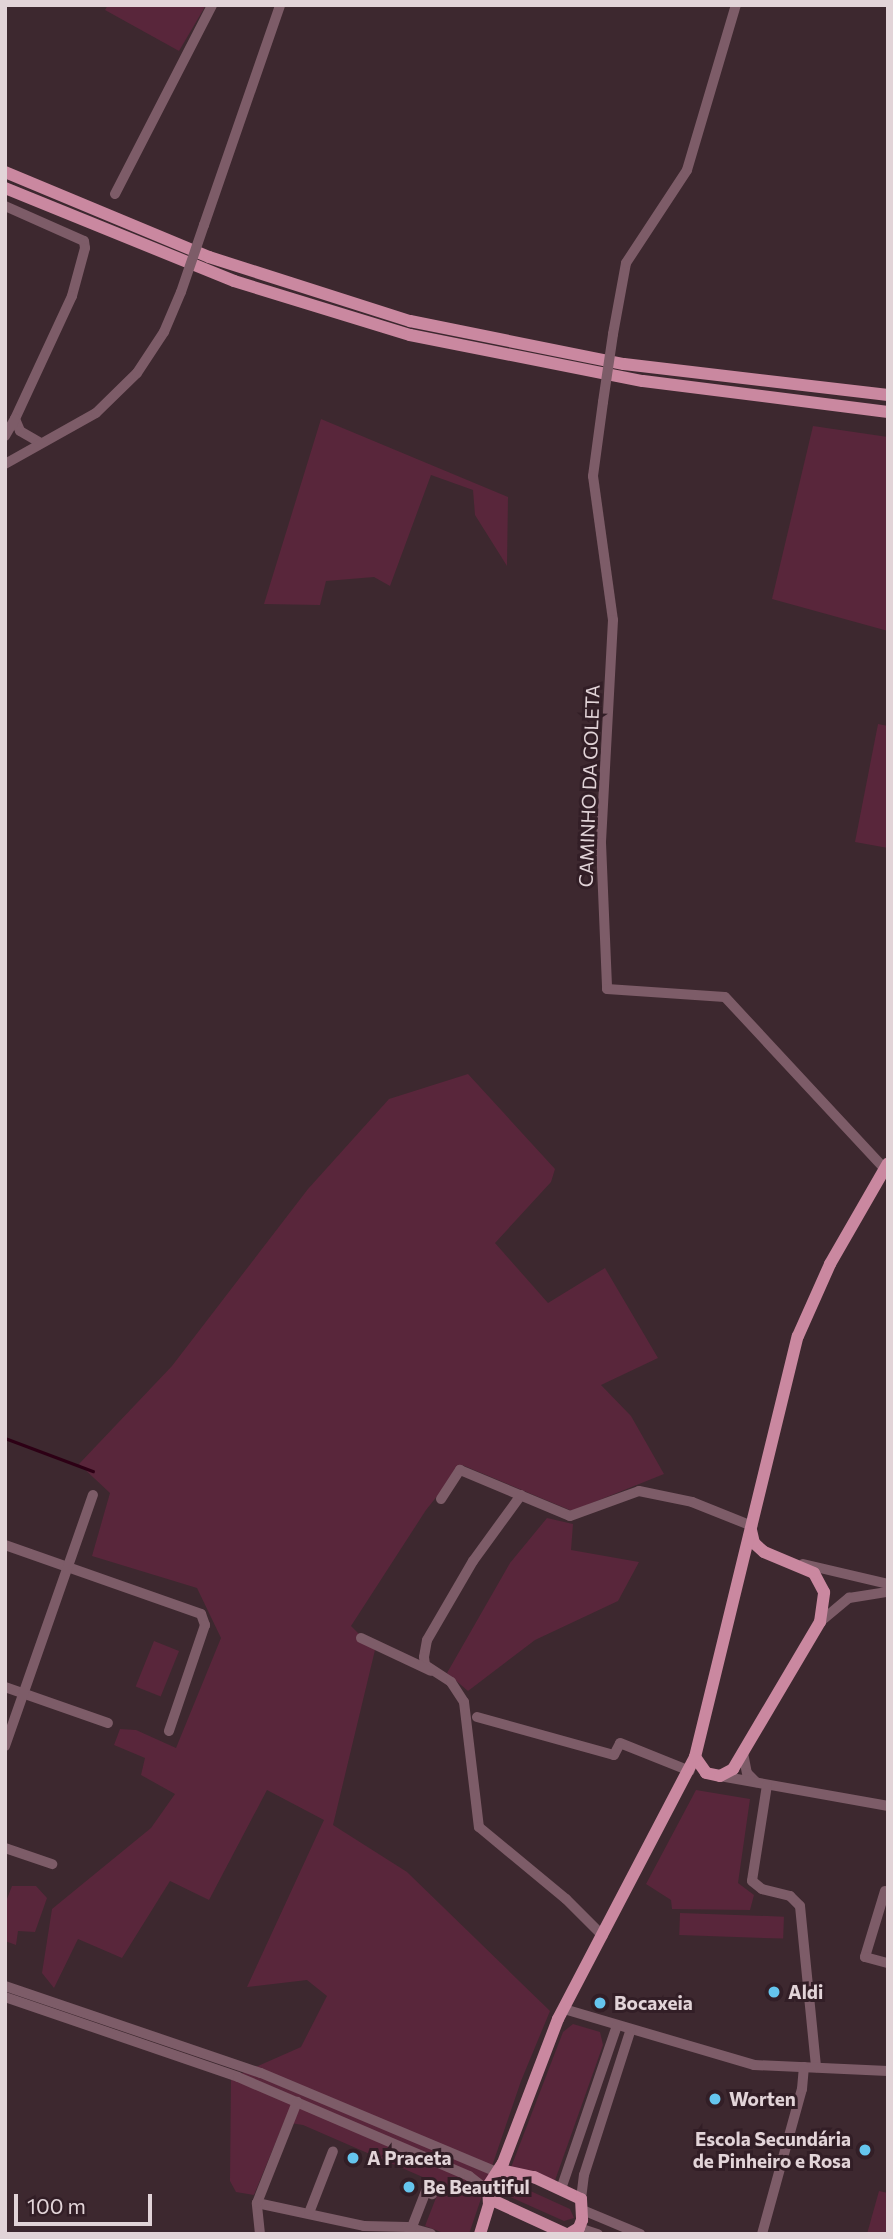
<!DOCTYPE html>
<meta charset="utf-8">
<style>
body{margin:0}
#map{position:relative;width:893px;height:2239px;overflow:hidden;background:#3d282f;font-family:Commissioner,sans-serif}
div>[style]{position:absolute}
.green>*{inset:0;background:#59263b;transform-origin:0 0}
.stream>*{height:2.5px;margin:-1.25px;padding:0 1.25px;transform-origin:1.25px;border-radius:1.25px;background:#2d0015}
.minor>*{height:10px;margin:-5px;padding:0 5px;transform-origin:5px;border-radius:5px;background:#7d5c68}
.major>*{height:12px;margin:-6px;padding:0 6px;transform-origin:6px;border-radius:6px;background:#ca88a0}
.minor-bridge>*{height:10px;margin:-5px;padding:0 5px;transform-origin:5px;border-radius:5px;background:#7d5c68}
.dots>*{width:19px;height:19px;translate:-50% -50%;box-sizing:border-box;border:4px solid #321e26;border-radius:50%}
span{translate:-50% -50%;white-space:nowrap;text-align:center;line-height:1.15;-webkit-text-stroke:6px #321e26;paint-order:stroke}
.street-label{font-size:19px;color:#e2d4d8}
.poi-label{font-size:19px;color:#e2d4d8;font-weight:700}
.left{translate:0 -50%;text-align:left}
.right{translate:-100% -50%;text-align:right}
.frame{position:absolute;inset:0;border:7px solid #e2d4d8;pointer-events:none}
.scale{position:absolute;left:14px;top:2194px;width:138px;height:32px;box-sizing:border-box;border:4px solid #e2d4d8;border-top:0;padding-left:9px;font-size:21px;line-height:24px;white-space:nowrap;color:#e2d4d8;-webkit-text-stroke:5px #321e26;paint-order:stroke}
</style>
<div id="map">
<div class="green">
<div style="clip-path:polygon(108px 5px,206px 5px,179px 51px,105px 10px)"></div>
<div style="clip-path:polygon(321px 419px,508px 497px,507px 566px,475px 515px,473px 490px,431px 475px,390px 586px,374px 577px,326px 581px,320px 605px,264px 604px)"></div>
<div style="clip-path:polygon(813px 426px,888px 437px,888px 631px,772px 599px)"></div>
<div style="clip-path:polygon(878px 724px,888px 726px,888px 848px,855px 842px)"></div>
<div style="clip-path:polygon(468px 1074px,555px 1169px,551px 1182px,495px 1243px,548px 1303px,605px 1268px,658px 1358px,601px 1385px,631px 1416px,664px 1474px,572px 1511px,462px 1465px,426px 1510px,351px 1626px,375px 1650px,333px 1825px,407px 1872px,550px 2011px,521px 2081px,469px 2234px,446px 2234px,425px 2226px,441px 2185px,303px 2125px,284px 2122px,254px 2195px,236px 2192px,230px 2181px,231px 2078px,301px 2047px,327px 1996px,307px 1980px,247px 1987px,324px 1820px,267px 1790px,209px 1900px,170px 1881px,122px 1958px,78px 1939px,54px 1988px,42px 1973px,52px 1909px,151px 1828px,175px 1794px,141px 1775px,145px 1758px,114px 1745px,120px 1729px,136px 1730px,176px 1748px,221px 1638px,197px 1588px,92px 1556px,110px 1493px,79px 1464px,172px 1366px,308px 1189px,389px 1099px)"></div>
<div style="clip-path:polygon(547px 1518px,573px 1524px,571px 1550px,639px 1562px,618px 1601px,535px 1640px,468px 1691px,447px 1673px,510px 1563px)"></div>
<div style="left:154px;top:1641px;width:27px;height:49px;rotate:22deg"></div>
<div style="clip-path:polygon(696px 1790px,750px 1799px,738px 1883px,754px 1895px,750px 1910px,672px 1909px,671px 1900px,646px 1884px)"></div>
<div style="clip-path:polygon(12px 1886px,36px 1886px,47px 1898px,35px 1932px,18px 1931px,16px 1945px,5px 1941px,5px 1904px)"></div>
<div style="left:680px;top:1913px;width:104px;height:22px;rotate:2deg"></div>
<div style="clip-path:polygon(573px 2024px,600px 2032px,603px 2045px,553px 2186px,510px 2170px,563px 2032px)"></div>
<div style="clip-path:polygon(515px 2184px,570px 2209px,574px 2218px,564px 2221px,506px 2195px,506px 2185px)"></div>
<div style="clip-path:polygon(879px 2191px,888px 2193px,888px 2234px,867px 2234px)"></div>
</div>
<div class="stream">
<div style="left:5px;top:1438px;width:94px;rotate:20.6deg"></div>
</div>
<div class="minor">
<div style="left:115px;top:194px;width:212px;rotate:-62.8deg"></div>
<div style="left:5px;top:206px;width:86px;rotate:23.9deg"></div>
<div style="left:84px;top:241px;width:7px;rotate:82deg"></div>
<div style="left:85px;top:248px;width:50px;rotate:105.2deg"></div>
<div style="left:72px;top:296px;width:136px;rotate:114.9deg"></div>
<div style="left:15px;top:419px;width:13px;rotate:67deg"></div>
<div style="left:20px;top:431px;width:22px;rotate:30deg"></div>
<div style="left:204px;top:225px;width:233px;rotate:-70.9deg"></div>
<div style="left:613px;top:334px;width:72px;rotate:-79.6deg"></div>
<div style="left:626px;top:263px;width:111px;rotate:-56.7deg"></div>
<div style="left:687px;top:170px;width:172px;rotate:-73.5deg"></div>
<div style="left:603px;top:402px;width:75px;rotate:97.7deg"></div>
<div style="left:593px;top:476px;width:145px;rotate:82.1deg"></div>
<div style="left:613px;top:620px;width:223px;rotate:93.1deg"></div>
<div style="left:601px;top:843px;width:146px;rotate:87.6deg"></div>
<div style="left:607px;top:989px;width:118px;rotate:3.9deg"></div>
<div style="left:725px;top:997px;width:233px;rotate:47.1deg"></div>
<div style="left:5px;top:436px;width:20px;rotate:-60deg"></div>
<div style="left:5px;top:464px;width:104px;rotate:-29.3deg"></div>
<div style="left:96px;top:413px;width:57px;rotate:-44.3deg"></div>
<div style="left:137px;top:373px;width:49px;rotate:-56.6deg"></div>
<div style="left:164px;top:332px;width:43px;rotate:-67deg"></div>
<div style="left:521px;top:1495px;width:82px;rotate:126deg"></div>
<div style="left:473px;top:1561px;width:91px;rotate:120.2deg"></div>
<div style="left:427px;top:1640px;width:17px;rotate:100deg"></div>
<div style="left:424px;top:1657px;width:8px;rotate:83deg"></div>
<div style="left:425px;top:1665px;width:31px;rotate:33deg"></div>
<div style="left:451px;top:1682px;width:24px;rotate:57deg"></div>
<div style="left:464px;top:1702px;width:126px;rotate:83.2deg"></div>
<div style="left:479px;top:1827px;width:113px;rotate:39.6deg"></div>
<div style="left:566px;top:1899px;width:52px;rotate:45deg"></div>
<div style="left:441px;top:1499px;width:35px;rotate:-57deg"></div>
<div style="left:460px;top:1470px;width:119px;rotate:22.7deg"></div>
<div style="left:570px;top:1516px;width:73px;rotate:-19.9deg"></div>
<div style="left:639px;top:1491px;width:54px;rotate:11.7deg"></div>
<div style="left:692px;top:1502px;width:65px;rotate:21.8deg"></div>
<div style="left:5px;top:1545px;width:208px;rotate:19.4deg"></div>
<div style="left:201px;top:1614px;width:12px;rotate:70deg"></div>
<div style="left:205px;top:1625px;width:112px;rotate:108.8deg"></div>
<div style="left:803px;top:1564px;width:87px;rotate:13.2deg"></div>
<div style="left:820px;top:1622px;width:38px;rotate:-40deg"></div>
<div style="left:849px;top:1598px;width:39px;rotate:-9deg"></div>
<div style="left:361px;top:1638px;width:77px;rotate:25.2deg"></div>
<div style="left:5px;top:1687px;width:109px;rotate:19.3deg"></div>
<div style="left:477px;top:1717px;width:142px;rotate:15.5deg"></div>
<div style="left:614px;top:1755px;width:13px;rotate:-63deg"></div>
<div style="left:620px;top:1743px;width:75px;rotate:21.8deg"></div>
<div style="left:5px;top:1746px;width:266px;rotate:-70.7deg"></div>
<div style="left:743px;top:1753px;width:20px;rotate:79deg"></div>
<div style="left:747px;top:1773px;width:13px;rotate:45deg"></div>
<div style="left:720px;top:1776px;width:171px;rotate:10.1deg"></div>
<div style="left:767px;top:1785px;width:97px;rotate:98.9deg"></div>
<div style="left:752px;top:1881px;width:13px;rotate:39deg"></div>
<div style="left:762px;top:1889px;width:29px;rotate:14deg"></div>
<div style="left:790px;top:1896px;width:14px;rotate:45deg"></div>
<div style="left:800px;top:1906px;width:162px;rotate:84.3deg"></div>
<div style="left:5px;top:1848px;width:50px;rotate:18.8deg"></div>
<div style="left:885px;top:1891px;width:69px;rotate:106.9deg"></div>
<div style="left:865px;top:1957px;width:24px;rotate:15deg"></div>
<div style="left:5px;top:1986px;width:270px;rotate:18.8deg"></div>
<div style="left:261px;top:2073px;width:256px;rotate:22.8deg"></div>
<div style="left:5px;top:1997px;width:246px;rotate:18.9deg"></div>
<div style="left:238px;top:2077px;width:251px;rotate:23.2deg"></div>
<div style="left:469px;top:2176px;width:23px;rotate:38deg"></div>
<div style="left:564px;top:2009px;width:198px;rotate:16.4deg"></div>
<div style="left:754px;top:2065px;width:134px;rotate:2.6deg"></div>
<div style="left:561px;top:2189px;width:173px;rotate:-71.1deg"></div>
<div style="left:581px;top:2199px;width:24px;rotate:-83deg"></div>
<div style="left:584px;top:2175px;width:153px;rotate:-72.2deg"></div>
<div style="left:257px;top:2203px;width:109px;rotate:12.1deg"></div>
<div style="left:364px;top:2226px;width:43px;rotate:1.3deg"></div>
<div style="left:407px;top:2227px;width:25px;rotate:16deg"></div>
<div style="left:585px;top:2211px;width:60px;rotate:22.7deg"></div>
<div style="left:309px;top:2213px;width:66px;rotate:-68.8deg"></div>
<div style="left:579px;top:2228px;width:20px;rotate:18deg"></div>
<div style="left:410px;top:2232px;width:44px;rotate:-68.7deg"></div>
<div style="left:426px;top:2191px;width:7px;rotate:27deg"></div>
<div style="left:260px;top:2234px;width:31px;rotate:-96deg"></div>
<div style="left:257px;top:2203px;width:109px;rotate:-68.4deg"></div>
<div style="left:762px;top:2234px;width:150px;rotate:-74.6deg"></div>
<div style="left:802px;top:2089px;width:22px;rotate:-85deg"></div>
</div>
<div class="major">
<div style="left:5px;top:172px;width:221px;rotate:22.6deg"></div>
<div style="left:209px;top:257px;width:211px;rotate:17.7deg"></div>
<div style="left:410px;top:321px;width:218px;rotate:11.4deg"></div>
<div style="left:624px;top:364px;width:266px;rotate:6.7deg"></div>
<div style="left:5px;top:188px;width:247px;rotate:22.1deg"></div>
<div style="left:234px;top:281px;width:184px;rotate:17.1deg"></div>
<div style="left:410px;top:335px;width:237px;rotate:11.2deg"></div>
<div style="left:643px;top:381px;width:247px;rotate:7.2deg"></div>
<div style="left:695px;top:1757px;width:19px;rotate:55deg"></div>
<div style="left:706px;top:1773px;width:14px;rotate:12deg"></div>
<div style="left:720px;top:1776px;width:15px;rotate:-28deg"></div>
<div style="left:733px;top:1769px;width:171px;rotate:-59.4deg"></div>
<div style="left:820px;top:1622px;width:30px;rotate:-82deg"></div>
<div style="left:824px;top:1592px;width:21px;rotate:-118deg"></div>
<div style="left:814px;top:1573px;width:54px;rotate:-157.2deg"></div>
<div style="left:764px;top:1552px;width:13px;rotate:-138deg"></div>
<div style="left:754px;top:1543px;width:13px;rotate:-103deg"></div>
<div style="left:500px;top:2170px;width:35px;rotate:12deg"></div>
<div style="left:534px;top:2177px;width:52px;rotate:25.1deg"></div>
<div style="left:581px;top:2199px;width:21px;rotate:87deg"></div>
<div style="left:582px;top:2220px;width:9px;rotate:111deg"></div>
<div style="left:579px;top:2228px;width:12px;rotate:149deg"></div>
<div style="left:490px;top:2199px;width:84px;rotate:24.7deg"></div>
<div style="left:480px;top:2234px;width:30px;rotate:-73deg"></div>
<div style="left:489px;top:2205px;width:19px;rotate:-93deg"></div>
<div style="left:488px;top:2186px;width:27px;rotate:-57deg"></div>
<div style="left:503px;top:2163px;width:154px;rotate:-69.1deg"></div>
<div style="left:558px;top:2019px;width:296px;rotate:-62.4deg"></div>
<div style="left:695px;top:1757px;width:433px;rotate:-76.3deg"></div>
<div style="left:798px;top:1336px;width:79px;rotate:-66deg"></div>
<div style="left:830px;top:1264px;width:116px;rotate:-60.1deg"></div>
</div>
<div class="minor-bridge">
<div style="left:181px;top:292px;width:71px;rotate:-71.1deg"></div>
<div style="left:603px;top:402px;width:69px;rotate:-81.6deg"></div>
</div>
<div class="dots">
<div style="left:774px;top:1992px;background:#65c5ee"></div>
<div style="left:600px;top:2003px;background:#65c5ee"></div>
<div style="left:715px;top:2099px;background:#65c5ee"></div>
<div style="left:865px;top:2150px;background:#65c5ee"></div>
<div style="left:353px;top:2158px;background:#65c5ee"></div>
<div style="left:409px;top:2187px;background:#65c5ee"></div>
</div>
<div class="street-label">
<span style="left:589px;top:786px;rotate:-88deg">CAMINHO DA GOLETA</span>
</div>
<div class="poi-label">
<span class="left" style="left:788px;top:1992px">Aldi</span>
<span class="left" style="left:614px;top:2003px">Bocaxeia</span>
<span class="left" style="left:729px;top:2099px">Worten</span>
<span class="right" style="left:851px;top:2150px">Escola Secundária<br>de Pinheiro e Rosa</span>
<span class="left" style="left:367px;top:2158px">A Praceta</span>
<span class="left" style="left:423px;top:2187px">Be Beautiful</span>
</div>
<div class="frame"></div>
<div class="scale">100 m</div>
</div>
